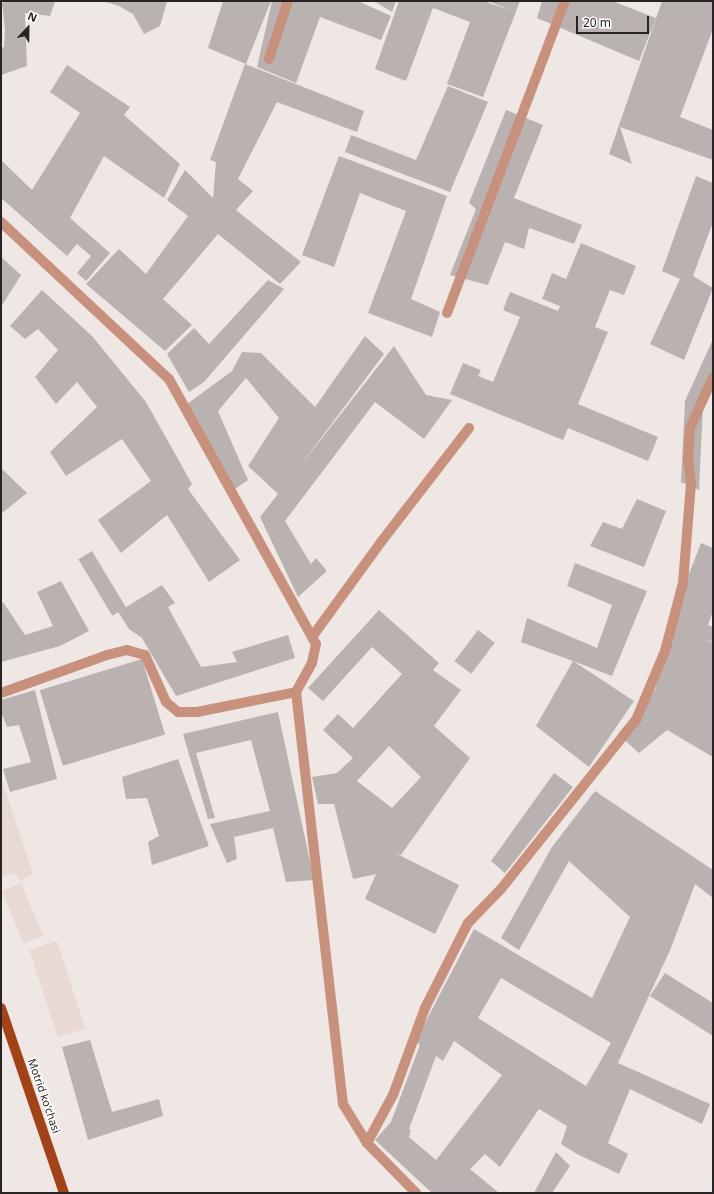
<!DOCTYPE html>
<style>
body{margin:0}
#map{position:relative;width:714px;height:1194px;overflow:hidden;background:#efe7e4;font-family:"Noto Sans",sans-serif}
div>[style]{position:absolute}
.built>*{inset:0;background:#e9d9d3;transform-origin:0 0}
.building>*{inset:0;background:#bab2b0;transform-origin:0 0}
.service>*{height:10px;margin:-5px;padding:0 5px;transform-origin:5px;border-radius:5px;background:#c8917d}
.minor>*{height:10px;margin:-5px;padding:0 5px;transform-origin:5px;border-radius:5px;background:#c8917d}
.primary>*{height:10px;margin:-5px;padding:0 5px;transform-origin:5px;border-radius:5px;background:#a24218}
span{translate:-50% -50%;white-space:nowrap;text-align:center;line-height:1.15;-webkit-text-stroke:3px #fff;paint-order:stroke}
.street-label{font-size:11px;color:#272423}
.frame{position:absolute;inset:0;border:2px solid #272423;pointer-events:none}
.north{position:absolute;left:8px;top:8px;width:40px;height:40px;-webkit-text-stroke:3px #fff;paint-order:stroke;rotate:22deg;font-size:11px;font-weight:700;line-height:16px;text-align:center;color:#272423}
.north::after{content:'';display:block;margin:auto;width:14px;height:18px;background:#272423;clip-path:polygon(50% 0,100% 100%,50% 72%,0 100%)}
.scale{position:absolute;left:576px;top:16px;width:73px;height:18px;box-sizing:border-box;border:2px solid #272423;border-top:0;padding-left:5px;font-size:12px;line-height:14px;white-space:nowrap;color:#272423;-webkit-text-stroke:3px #fff;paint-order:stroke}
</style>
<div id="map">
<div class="built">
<div style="clip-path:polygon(1px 777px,33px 874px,21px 881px,15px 873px,1px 876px)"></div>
<div style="left:21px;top:883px;width:57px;height:21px;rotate:67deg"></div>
<div style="left:57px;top:941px;width:92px;height:29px;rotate:72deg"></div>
</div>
<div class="building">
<div style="clip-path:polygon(7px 1px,55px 1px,50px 16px,25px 13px,27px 66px,1px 75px,1px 48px,4px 47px,5px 30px,2px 3px)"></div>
<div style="clip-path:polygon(103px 1px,167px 1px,160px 26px,144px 34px,133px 14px,119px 6px)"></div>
<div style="clip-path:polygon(223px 1px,271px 1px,246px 64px,208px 48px)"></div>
<div style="clip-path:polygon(272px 1px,358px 1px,391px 16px,381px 40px,320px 17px,296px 83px,257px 67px)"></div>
<div style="clip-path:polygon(374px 1px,396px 1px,392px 12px)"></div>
<div style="clip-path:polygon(399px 1px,483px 1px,510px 10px,488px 1px,520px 1px,483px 97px,447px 84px,470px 22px,433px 8px,406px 81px,375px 69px)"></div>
<div style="clip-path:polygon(542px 1px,612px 1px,656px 18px,639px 61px,537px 18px)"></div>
<div style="clip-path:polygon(662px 1px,713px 1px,713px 29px,680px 117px,713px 130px,713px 160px,620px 127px,632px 164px,609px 154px)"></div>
<div style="clip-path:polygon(245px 64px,364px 111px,357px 132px,277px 102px,238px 179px,253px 191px,236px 210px,301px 262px,280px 284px,218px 234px,163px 299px,192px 325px,165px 351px,86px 284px,119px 249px,146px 274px,188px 216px,167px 200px,185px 170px,213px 198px,216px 162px,210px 160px)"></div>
<div style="clip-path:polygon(67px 65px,130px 107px,124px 115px,180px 164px,164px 198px,104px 156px,70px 218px,110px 253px,86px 281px,77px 273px,91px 256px,77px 244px,67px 256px,1px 198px,1px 160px,32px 190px,80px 113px,50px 92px)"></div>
<div style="clip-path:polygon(448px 86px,488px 102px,450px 192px,345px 152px,351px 135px,416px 160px)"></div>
<div style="clip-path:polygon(506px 110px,543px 125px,514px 198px,582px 225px,574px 244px,529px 228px,524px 249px,505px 242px,488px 285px,450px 275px,476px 209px,469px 203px)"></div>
<div style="clip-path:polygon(339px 156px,447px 196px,411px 299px,440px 312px,432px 337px,368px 313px,406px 211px,360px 193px,334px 267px,302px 255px)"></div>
<div style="clip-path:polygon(696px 176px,713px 183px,713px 222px,693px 276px,713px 288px,684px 360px,650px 344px,680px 279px,662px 271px)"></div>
<div style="clip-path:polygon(581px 243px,636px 266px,624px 295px,610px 290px,595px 327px,608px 332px,578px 404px,658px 437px,648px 461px,568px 428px,563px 440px,450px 394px,463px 363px,481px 370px,478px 376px,493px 382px,520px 317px,503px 310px,510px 292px,558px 311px,560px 306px,542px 299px,552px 273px,566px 279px)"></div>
<div style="clip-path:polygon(1px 257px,21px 275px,1px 307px)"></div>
<div style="clip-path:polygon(268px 280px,284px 289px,204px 382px,189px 392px,167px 354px,194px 328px,209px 344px)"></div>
<div style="clip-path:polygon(42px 290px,92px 336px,146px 402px,192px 484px,188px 489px,240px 560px,209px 582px,167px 515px,121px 553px,98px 520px,151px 481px,122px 439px,66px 476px,50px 452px,97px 407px,77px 382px,56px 404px,35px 377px,58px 350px,38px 329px,25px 339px,10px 326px)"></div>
<div style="clip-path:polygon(365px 336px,384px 354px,297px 470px,394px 346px,426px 395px,452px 400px,424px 439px,375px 402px,285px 521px,311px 564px,316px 558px,327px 571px,298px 597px,260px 517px,278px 494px,248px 466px,279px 418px,246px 378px,218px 411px,248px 480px,232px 491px,183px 407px,232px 371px,242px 352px,261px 353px,315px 407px)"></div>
<div style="clip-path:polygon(713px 339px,713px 386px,703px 404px,699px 490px,681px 482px,685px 401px)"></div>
<div style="clip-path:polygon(1px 468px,27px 493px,1px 514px)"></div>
<div style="clip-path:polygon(637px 499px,666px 511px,644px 567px,590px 546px,603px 522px,622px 529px)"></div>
<div style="clip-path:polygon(701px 543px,713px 548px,713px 611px,708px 625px,713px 627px,713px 642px,704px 639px,713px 643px,713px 757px,667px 730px,639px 753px,618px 734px,655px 690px,669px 625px)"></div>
<div style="left:92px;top:551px;width:66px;height:16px;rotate:59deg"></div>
<div style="clip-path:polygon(575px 563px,647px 591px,612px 676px,573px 661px,634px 701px,589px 767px,536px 726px,573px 661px,521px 642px,527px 618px,597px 648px,612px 605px,567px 586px)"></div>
<div style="clip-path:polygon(61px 581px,89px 631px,60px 646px,1px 662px,1px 604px,3px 602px,25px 635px,53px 626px,37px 592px)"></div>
<div style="clip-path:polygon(162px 585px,175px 603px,168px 607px,201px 667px,237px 662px,232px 652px,288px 635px,295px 658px,176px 696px,142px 638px,129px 629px,118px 612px)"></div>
<div style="clip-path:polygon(evenodd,379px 610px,439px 663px,433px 670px,461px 690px,434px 726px,470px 758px,401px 855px,395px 853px,459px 885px,435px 934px,365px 899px,376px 874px,353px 879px,334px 804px,318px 804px,312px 777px,337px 773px,353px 758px,323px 730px,338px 714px,353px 728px,402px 674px,372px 647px,323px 701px,308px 688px,379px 610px,389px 746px,421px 777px,392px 808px,357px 781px,389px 746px)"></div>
<div style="left:478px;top:630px;width:21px;height:39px;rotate:37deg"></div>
<div style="left:142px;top:659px;width:79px;height:107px;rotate:73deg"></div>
<div style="clip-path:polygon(35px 690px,57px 779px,10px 792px,3px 769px,31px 762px,19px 725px,7px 727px,1px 712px,1px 700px)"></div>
<div style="clip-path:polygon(278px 712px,314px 880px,286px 882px,273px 828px,234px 837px,237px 859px,227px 863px,210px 824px,270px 811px,251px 740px,196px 753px,215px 818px,208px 819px,183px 734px)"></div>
<div style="clip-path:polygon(178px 759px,209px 846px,152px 865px,148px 842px,159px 836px,147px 798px,126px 799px,122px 777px)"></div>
<div style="clip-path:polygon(554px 773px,573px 787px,505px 873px,491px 861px)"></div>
<div style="clip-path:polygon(evenodd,595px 791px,713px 870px,713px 898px,695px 884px,671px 948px,618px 1063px,710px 1104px,702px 1124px,630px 1089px,608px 1143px,628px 1154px,619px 1174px,577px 1154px,561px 1144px,567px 1126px,539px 1109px,500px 1167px,485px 1154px,470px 1169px,499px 1193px,432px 1193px,375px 1140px,391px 1122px,420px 1045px,415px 1042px,474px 929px,592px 998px,630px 917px,569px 861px,519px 950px,501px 938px,552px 847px,595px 791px,501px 978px,611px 1043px,586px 1086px,478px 1018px,501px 978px,595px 791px,454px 1041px,502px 1075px,436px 1160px,409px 1137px,411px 1130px,409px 1129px,436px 1056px,443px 1061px,454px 1041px)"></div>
<div style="clip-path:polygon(665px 973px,713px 1003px,713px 1036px,650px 996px)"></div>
<div style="clip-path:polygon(90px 1040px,112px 1112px,159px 1099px,163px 1116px,88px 1140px,62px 1047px)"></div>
<div style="clip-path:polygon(556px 1152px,570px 1166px,552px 1193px,534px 1193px)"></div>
</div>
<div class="service">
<div style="left:269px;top:59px;width:61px;rotate:-71.9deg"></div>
<div style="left:447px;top:313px;width:334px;rotate:-69.3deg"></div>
<div style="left:312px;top:637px;width:117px;rotate:-54deg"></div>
<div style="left:381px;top:542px;width:144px;rotate:-52.3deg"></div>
</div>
<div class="minor">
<div style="left:1px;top:222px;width:230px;rotate:43.1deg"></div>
<div style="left:169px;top:379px;width:303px;rotate:61deg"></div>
<div style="left:316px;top:644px;width:19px;rotate:102deg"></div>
<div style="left:312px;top:663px;width:33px;rotate:119deg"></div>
<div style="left:296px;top:692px;width:415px;rotate:83.5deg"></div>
<div style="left:343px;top:1104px;width:46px;rotate:58.4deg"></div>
<div style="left:367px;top:1143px;width:70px;rotate:45.6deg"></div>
<div style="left:1px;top:693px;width:113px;rotate:-19.7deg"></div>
<div style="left:107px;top:655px;width:21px;rotate:-14deg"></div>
<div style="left:127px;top:650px;width:19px;rotate:16deg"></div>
<div style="left:145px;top:655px;width:51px;rotate:65.9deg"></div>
<div style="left:166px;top:702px;width:16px;rotate:40deg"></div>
<div style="left:178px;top:712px;width:19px"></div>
<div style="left:197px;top:712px;width:101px;rotate:-11.4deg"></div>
<div style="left:367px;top:1143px;width:55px;rotate:-61.6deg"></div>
<div style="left:393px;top:1095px;width:93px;rotate:-69.8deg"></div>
<div style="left:425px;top:1008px;width:95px;rotate:-63.2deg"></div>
<div style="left:468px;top:923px;width:47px;rotate:-45.9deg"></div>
<div style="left:501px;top:889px;width:216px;rotate:-51.4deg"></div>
<div style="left:636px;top:720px;width:75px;rotate:-67.2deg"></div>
<div style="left:665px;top:651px;width:70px;rotate:-75.2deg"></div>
<div style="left:683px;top:583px;width:100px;rotate:-85.4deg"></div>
<div style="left:691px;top:483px;width:25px;rotate:-97deg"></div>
<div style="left:688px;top:458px;width:30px;rotate:-86deg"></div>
<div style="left:690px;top:428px;width:56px;rotate:-65.7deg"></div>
</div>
<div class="primary">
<div style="left:1px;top:1008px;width:195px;rotate:71.2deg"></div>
</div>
<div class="street-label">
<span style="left:44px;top:1096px;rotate:71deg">Motrid ko'chasi</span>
</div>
<div class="frame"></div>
<div class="north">N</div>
<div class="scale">20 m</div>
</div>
